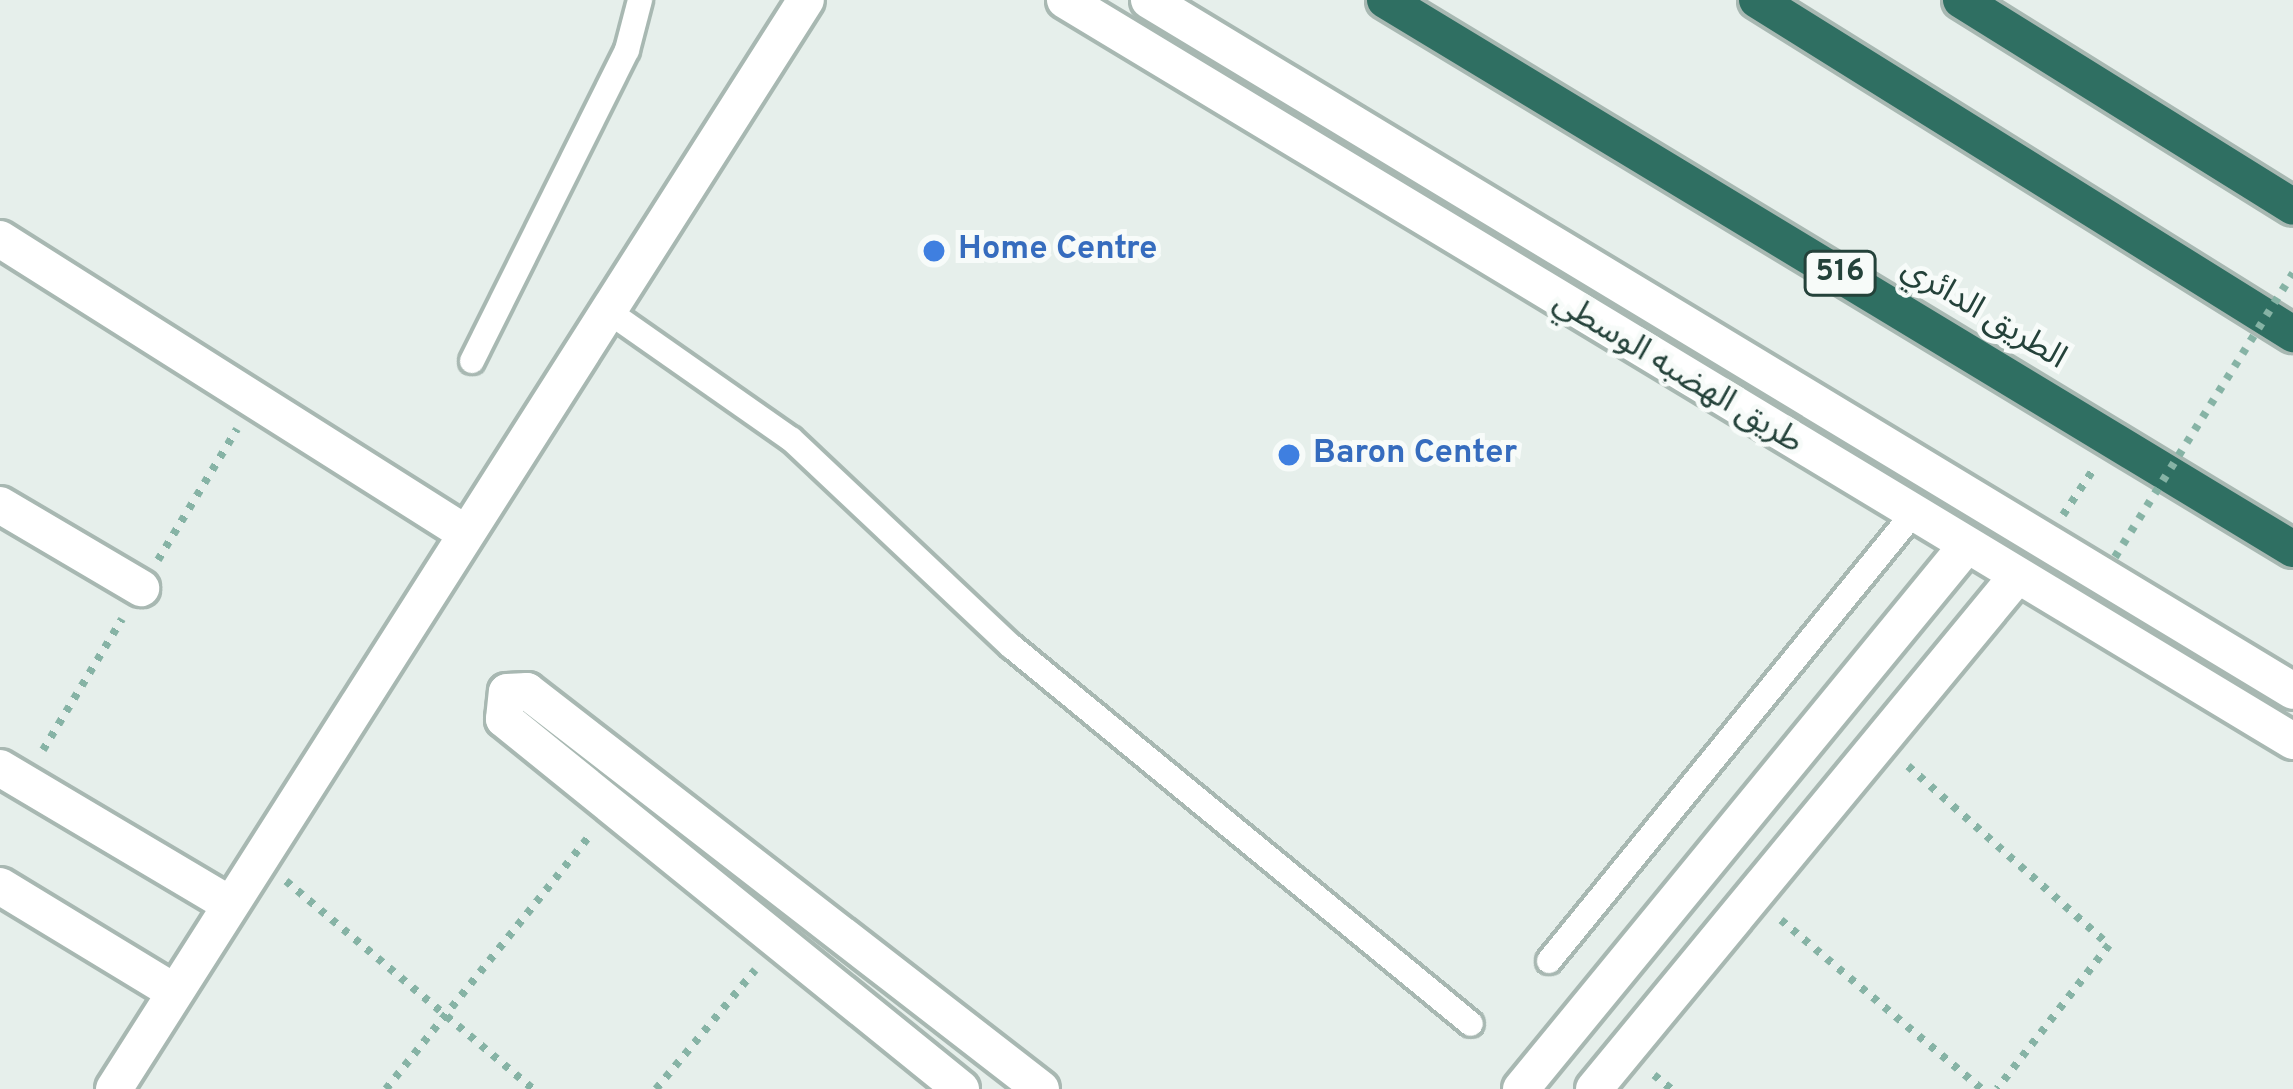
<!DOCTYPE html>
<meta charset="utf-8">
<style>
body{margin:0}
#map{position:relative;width:2293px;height:1089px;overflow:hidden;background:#e6efeb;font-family:Overpass,"Noto Sans Arabic",sans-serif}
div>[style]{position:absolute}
.path>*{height:8px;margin-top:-4px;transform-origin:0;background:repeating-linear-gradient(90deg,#86b3a5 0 6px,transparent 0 15px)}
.roads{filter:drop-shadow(3px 0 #a8b8b2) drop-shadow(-3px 0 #a8b8b2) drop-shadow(0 3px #a8b8b2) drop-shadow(0 -3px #a8b8b2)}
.lane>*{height:24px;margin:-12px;padding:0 12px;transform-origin:12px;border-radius:12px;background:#fff}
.street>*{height:36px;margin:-18px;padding:0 18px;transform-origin:18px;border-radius:18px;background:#fff}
.highway>*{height:36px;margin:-18px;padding:0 18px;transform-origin:18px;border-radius:18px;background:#2f6f62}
.path-bridge>*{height:8px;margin-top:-4px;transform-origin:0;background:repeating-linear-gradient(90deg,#86b3a5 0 6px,transparent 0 15px)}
.dots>*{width:33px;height:33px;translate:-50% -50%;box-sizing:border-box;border:6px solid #f7fbf9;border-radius:50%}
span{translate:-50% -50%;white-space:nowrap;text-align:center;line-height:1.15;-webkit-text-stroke:10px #f7fbf9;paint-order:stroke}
.shield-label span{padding:3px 9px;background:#f7fbf9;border:3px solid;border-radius:9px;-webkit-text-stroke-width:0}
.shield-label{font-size:30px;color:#24423a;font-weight:700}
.shop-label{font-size:33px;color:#366cbe;font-weight:700}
.left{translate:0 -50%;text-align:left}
.street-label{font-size:33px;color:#24423a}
</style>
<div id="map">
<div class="path">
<div style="left:2063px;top:515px;width:58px;rotate:-56.3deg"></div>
<div style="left:158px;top:560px;width:153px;rotate:-58.9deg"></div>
<div style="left:43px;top:750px;width:153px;rotate:-58.9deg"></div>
<div style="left:1908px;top:766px;width:269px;rotate:41.7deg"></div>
<div style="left:2109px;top:945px;width:182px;rotate:127.9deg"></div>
<div style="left:286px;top:881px;width:323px;rotate:40.1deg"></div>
<div style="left:1781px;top:920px;width:263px;rotate:40.1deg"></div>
<div style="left:1654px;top:1075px;width:22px;rotate:39deg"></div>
<div style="left:386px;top:1089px;width:329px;rotate:-51.2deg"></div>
<div style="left:656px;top:1089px;width:155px;rotate:-50.2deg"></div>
</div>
<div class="roads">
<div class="lane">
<div style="left:605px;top:309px;width:227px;rotate:35deg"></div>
<div style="left:791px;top:439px;width:302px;rotate:43.3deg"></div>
<div style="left:1011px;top:646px;width:595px;rotate:39.41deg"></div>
<div style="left:472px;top:361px;width:347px;rotate:-63.5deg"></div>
<div style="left:627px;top:50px;width:52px;rotate:-75.4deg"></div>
<div style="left:1549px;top:961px;width:575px;rotate:-50.86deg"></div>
</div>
<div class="street">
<div style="left:1065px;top:0;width:1434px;rotate:31.11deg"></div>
<div style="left:1149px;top:0;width:1336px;rotate:31.13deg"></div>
<div style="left:0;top:239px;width:547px;rotate:32.29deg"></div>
<div style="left:0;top:505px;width:164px;rotate:30.5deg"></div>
<div style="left:0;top:768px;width:266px;rotate:30.7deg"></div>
<div style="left:0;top:886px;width:204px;rotate:31.3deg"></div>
<div style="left:114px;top:1089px;width:1290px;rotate:-57.57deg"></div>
<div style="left:961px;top:1089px;width:588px;rotate:-141.01deg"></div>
<div style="left:504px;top:719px;width:27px;rotate:-84deg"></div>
<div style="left:507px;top:692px;width:20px;rotate:-3deg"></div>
<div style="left:527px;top:691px;width:650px;rotate:37.75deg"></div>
<div style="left:1521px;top:1089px;width:702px;rotate:-50.66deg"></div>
<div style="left:1594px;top:1089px;width:665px;rotate:-50.49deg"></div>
</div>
<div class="highway">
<div style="left:1385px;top:0;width:1061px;rotate:31.16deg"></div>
<div style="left:1757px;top:0;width:632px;rotate:31.93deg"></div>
<div style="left:1961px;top:0;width:391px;rotate:31.9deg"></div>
</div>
</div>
<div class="path-bridge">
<div style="left:2115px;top:557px;width:335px;rotate:-57.9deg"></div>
</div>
<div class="dots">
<div style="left:934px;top:251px;background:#3f7fe0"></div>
<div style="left:1289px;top:455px;background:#3f7fe0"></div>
</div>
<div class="shield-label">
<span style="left:1840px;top:273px">516</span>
</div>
<div class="shop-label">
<span class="left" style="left:958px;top:251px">Home Centre</span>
<span class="left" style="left:1313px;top:455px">Baron Center</span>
</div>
<div class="street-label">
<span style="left:1983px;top:315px;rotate:31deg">الطريق الدائري</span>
<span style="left:1677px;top:374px;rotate:31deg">طريق الهضبه الوسطي</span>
</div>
</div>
